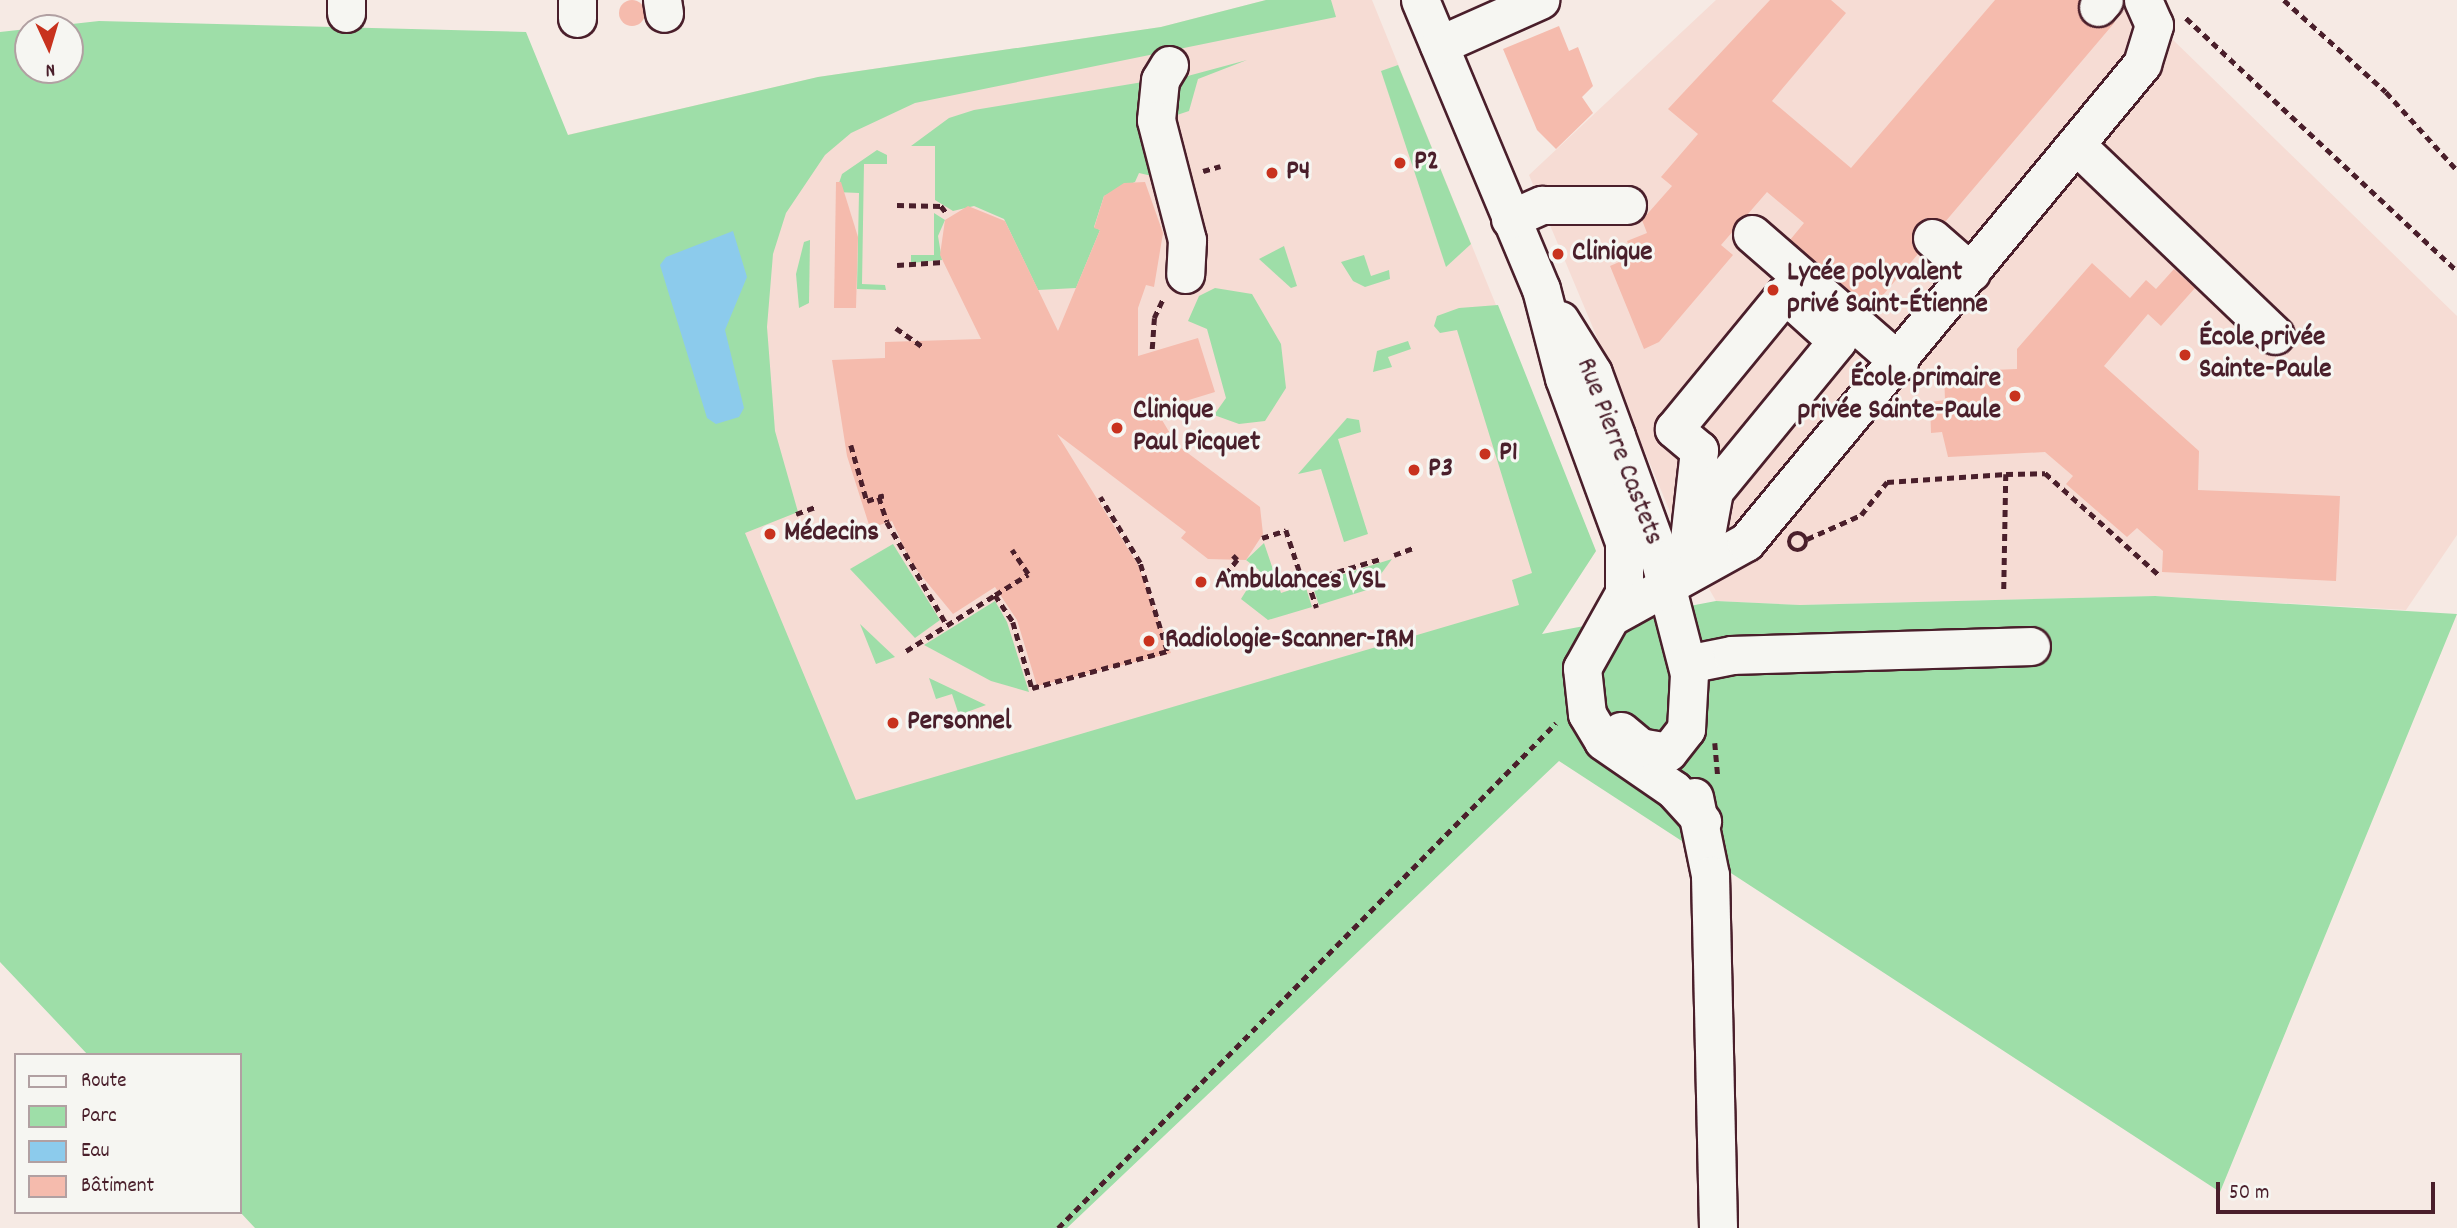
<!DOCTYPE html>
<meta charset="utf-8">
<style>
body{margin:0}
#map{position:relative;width:2457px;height:1228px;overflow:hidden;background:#f6eae4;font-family:Dekko,sans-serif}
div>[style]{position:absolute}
.built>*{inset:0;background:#f6dcd4}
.green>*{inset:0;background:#9edea8}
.water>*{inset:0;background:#8ccbec}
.building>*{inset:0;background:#f5bbad}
.round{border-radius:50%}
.path>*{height:4.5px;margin-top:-2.25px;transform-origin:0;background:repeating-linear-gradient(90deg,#4a1f2b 0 7px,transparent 0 12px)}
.path>.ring{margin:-2.25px;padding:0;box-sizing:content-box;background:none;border:4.5px solid #4a1f2b;border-radius:50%}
.roads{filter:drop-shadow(2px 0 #4a1f2b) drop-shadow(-2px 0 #4a1f2b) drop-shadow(0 2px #4a1f2b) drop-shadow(0 -2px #4a1f2b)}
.minor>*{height:37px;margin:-18.5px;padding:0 18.5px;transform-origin:18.5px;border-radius:18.5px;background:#f6f6f2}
.dots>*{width:19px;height:19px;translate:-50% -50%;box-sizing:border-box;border:4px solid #f6f6f2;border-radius:50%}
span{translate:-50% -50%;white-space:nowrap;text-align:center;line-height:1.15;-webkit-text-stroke:6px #f6f6f2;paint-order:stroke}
.poi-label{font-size:28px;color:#4a1f2b;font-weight:700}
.left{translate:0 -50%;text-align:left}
.right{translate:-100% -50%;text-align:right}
.street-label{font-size:28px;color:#4a1f2b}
.legend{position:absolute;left:14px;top:1053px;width:228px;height:161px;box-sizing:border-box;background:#f6f6f2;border:2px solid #b1a0a2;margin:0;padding:9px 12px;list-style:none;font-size:21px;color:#4a1f2b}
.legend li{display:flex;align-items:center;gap:14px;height:35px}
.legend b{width:35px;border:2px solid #b1a0a2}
.north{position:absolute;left:14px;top:14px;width:70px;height:70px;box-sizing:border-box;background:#f6f6f2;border:2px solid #b1a0a2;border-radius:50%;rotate:176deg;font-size:19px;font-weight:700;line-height:28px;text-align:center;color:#4a1f2b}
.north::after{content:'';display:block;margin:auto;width:24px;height:32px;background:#c8321e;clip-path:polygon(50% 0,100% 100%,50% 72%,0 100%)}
.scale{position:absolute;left:2216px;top:1182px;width:219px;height:32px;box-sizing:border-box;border:4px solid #4a1f2b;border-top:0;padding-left:9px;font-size:21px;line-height:24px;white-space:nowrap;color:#4a1f2b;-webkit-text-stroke:5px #f6f6f2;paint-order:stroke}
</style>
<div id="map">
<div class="built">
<div style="clip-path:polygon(1266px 0,1372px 0,1596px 551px,1540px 634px,861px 848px,567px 135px,818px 77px,1161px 27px)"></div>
<div style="clip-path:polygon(1716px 0,2132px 0,2457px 316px,2457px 535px,2406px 610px,2155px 596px,1800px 605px,1716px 601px,1684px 545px,1529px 175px)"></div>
</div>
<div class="green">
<div style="clip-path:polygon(evenodd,1266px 0,1331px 0,1336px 17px,915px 103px,851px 133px,825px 155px,786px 213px,773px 254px,767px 327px,775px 431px,798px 512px,745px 533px,856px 800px,1519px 605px,1512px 580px,1532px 573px,1457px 330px,1440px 333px,1434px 326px,1437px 316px,1459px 308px,1498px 305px,1596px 551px,1542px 634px,1716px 601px,1800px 605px,2155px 596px,2457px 614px,2220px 1192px,1559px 761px,1067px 1228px,255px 1228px,240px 1212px,240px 1055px,88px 1055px,0 962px,0 32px,99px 21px,526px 32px,568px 135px,818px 77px,1161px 27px,1266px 0,28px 28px,70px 28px,70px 70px,28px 70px,28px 28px)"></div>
<div style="clip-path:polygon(1247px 60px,1198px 79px,1189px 111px,1168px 118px,1184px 77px)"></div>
<div style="clip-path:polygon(1398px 65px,1471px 244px,1446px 267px,1381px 71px)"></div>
<div style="clip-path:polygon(1149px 81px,1152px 176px,1139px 173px,1135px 182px,1104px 196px,1094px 227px,1100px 230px,1076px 288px,1038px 290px,1004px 219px,974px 206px,953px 211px,935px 200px,935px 146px,911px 146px,949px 118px,974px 110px)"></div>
<div style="clip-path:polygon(877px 150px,887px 155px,887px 164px,864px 164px,862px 284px,885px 285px,886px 290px,857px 289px,859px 193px,836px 192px,842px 174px)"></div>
<div style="clip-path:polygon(934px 213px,945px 220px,938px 236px,942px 260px,911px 263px,911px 255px,934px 255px)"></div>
<div style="clip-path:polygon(810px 240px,809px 303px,799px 308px,796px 274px,804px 242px)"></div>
<div style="clip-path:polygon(1284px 246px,1297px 286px,1291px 288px,1259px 259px)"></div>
<div style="clip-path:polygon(1364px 255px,1371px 276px,1389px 270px,1390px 279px,1365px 287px,1353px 281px,1341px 262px)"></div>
<div style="clip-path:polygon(1215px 288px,1252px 294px,1281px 344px,1286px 388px,1265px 421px,1239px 424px,1214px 415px,1226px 398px,1207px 329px,1188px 321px,1199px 296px)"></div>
<div style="clip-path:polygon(1408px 341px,1411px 349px,1388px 357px,1392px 367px,1373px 372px,1377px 351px)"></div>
<div style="clip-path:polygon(1347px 418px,1359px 420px,1361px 432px,1338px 439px,1368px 534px,1344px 542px,1321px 469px,1298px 474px)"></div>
<div style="clip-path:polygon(1264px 543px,1281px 593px,1305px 585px,1312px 607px,1268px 620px,1241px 599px,1259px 570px,1246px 560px)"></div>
<div style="clip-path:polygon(893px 544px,940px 620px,915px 638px,850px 569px)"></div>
<div style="clip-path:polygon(1392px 559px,1370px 589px,1319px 605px,1312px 584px)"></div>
<div style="clip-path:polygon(995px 601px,1007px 622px,1029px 692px,991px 681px,924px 645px)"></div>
<div style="clip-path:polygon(860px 624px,895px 657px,876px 664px)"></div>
<div style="clip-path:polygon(929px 678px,986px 705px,959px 715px,952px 694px,936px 699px)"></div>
</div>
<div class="water">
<div style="clip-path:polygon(733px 231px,747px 277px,725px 330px,744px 408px,739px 417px,716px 424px,707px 418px,660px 265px,666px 257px)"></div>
</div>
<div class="building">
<div style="clip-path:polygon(1770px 0,1831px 0,1846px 13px,1772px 101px,1851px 168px,1995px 0,2079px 0,2085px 23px,2095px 28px,2115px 22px,1945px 222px,1926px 218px,1916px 225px,1912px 244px,1918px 254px,1871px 309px,1790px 240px,1804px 223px,1767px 192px,1721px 245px,1733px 255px,1659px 342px,1644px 349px,1610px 266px,1633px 256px,1627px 241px,1647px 233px,1642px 220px,1672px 186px,1661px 177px,1698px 134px,1668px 109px)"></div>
<div class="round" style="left:619px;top:0;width:26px;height:26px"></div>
<div style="clip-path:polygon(1559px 26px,1569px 51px,1578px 47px,1593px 86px,1582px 97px,1593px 113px,1556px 149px,1537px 130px,1503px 49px)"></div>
<div style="clip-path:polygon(836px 182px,841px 182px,858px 237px,856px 308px,834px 308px)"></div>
<div style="clip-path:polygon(1145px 182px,1163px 233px,1154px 287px,1146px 285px,1138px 308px,1138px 356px,1198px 338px,1215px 392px,1156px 410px,1177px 445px,1260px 507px,1263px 534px,1246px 560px,1208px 559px,1181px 538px,1186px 532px,1057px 434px,1138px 565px,1171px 653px,1037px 686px,1017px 620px,995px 587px,953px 614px,911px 563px,892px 521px,870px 528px,847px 456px,832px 360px,885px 358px,885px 342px,981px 339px,940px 255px,945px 220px,968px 206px,1005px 221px,1058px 331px,1100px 230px,1094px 228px,1104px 196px,1124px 183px)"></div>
<div style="clip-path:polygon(2092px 263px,2130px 298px,2146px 280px,2156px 289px,2174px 269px,2195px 288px,2161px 326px,2148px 314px,2104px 366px,2199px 451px,2198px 490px,2340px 496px,2336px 581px,2162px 572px,2163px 551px,2137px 528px,2127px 537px,2066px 484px,2073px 476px,2045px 452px,1948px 457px,1942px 432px,1931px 433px,1930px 402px,1945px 400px,1944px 372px,2017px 369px,2017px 349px)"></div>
</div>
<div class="path">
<div style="left:2284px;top:0;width:137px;rotate:42deg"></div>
<div style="left:2386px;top:92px;width:105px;rotate:47.7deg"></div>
<div style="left:2186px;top:18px;width:371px;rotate:43deg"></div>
<div style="left:1203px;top:171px;width:18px;rotate:-16deg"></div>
<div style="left:897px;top:205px;width:44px;rotate:1.3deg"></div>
<div style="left:941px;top:206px;width:11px;rotate:52deg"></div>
<div style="left:897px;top:265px;width:46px;rotate:-3.7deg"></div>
<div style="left:896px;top:328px;width:33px;rotate:35deg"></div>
<div style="left:1152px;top:349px;width:31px;rotate:-86deg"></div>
<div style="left:1154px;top:318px;width:23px;rotate:-65deg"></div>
<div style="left:851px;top:445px;width:58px;rotate:74.1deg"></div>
<div style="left:867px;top:501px;width:13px;rotate:-18deg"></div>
<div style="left:2006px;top:474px;width:39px;rotate:-1deg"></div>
<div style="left:2045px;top:473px;width:154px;rotate:41.8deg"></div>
<div style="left:884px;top:496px;width:5px;rotate:169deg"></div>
<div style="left:879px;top:497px;width:26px;rotate:72deg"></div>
<div style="left:887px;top:522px;width:119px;rotate:59.8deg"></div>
<div style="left:796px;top:514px;width:23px;rotate:-20deg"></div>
<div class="ring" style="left:1789px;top:533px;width:13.5px;height:13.5px"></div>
<div style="left:1262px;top:538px;width:25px;rotate:-18deg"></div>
<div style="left:1286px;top:530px;width:55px;rotate:71.9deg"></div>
<div style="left:1303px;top:582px;width:80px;rotate:-16.6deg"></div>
<div style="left:1807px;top:539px;width:59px;rotate:-24deg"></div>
<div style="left:1861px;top:515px;width:42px;rotate:-51.8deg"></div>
<div style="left:1887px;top:482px;width:119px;rotate:-3.8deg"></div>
<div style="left:2006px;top:474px;width:115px;rotate:91deg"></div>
<div style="left:1394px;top:555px;width:20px;rotate:-20deg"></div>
<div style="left:1308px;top:581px;width:28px;rotate:72deg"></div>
<div style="left:1218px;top:584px;width:31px;rotate:-52deg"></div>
<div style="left:1237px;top:560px;width:6px;rotate:-135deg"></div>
<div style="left:995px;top:595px;width:39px;rotate:-32deg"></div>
<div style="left:1028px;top:574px;width:29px;rotate:-124deg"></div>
<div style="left:906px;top:651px;width:105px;rotate:-32.2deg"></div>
<div style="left:995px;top:595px;width:32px;rotate:56deg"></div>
<div style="left:1013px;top:622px;width:69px;rotate:73.9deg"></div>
<div style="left:1032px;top:688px;width:140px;rotate:-15.3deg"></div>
<div style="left:1167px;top:651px;width:92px;rotate:-107.1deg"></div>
<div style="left:1140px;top:563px;width:77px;rotate:-121.2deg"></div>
<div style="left:1715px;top:743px;width:33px;rotate:85deg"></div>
<div style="left:1058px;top:1228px;width:709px;rotate:-45.4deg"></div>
</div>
<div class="roads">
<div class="minor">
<div style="left:346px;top:0;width:13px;rotate:90deg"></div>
<div style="left:662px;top:0;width:13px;rotate:81deg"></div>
<div style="left:1420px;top:0;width:313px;rotate:67.3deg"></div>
<div style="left:1541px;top:289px;width:92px;rotate:75.5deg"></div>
<div style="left:1564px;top:378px;width:175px;rotate:69.9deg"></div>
<div style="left:1624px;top:542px;width:51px;rotate:90deg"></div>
<div style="left:1624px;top:593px;width:86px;rotate:119.2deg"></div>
<div style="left:1582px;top:668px;width:46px;rotate:83.8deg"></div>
<div style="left:1587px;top:714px;width:31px;rotate:59deg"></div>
<div style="left:1603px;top:741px;width:86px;rotate:34.6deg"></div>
<div style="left:1674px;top:790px;width:42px;rotate:47.9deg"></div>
<div style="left:2098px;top:7px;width:9px;rotate:-49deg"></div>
<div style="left:577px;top:18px;width:18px;rotate:-90deg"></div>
<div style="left:1439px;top:45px;width:111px;rotate:-24deg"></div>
<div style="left:1169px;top:65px;width:17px;rotate:121deg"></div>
<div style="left:1160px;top:80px;width:40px;rotate:95.7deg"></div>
<div style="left:1156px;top:120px;width:124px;rotate:75.5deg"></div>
<div style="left:1187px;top:240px;width:34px;rotate:93deg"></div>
<div style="left:2076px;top:145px;width:275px;rotate:43.7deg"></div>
<div style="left:1510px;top:219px;width:35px;rotate:-24deg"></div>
<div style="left:1542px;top:205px;width:85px"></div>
<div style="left:1752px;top:234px;width:195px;rotate:41deg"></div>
<div style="left:1932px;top:238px;width:52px;rotate:41.1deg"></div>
<div style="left:1560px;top:320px;width:62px;rotate:58.1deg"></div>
<div style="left:1593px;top:373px;width:67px;rotate:69.9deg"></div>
<div style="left:1616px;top:436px;width:117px;rotate:70deg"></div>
<div style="left:1656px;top:546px;width:132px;rotate:75.5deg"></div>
<div style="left:1689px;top:674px;width:55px;rotate:93.1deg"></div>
<div style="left:1686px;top:729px;width:29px;rotate:128deg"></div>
<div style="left:1668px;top:752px;width:28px;rotate:-170deg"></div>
<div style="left:1640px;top:747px;width:25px;rotate:-140deg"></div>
<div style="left:1685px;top:575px;width:126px;rotate:-83.6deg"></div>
<div style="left:1699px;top:450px;width:33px;rotate:-140deg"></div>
<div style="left:1674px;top:429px;width:175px;rotate:-50.6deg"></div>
<div style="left:1785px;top:294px;width:70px;rotate:42.1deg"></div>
<div style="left:1837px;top:341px;width:194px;rotate:129.4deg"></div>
<div style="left:1714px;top:491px;width:77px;rotate:100.4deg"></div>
<div style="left:1616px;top:614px;width:149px;rotate:-29deg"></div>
<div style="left:1746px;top:542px;width:621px;rotate:-50.36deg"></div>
<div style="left:2142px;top:64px;width:41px;rotate:-72.9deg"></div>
<div style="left:2154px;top:25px;width:27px;rotate:-114deg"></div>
<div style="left:1687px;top:664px;width:46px;rotate:-11.3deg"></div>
<div style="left:1732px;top:655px;width:299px;rotate:-1.7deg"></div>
<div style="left:1694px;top:797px;width:80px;rotate:78.4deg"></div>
<div style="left:1710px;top:875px;width:353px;rotate:88.7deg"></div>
</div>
</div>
<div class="dots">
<div style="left:1400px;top:163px;background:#c8321e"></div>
<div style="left:1272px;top:173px;background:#c8321e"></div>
<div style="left:1558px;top:254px;background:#c8321e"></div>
<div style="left:1773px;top:290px;background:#c8321e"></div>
<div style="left:2185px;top:355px;background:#c8321e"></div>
<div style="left:2015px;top:396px;background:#c8321e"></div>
<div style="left:1117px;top:428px;background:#c8321e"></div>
<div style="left:1485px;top:454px;background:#c8321e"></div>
<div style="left:1414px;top:470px;background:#c8321e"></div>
<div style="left:770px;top:534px;background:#c8321e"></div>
<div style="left:1201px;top:582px;background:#c8321e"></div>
<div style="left:1149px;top:641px;background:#c8321e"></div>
<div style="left:893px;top:723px;background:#c8321e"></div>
</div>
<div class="poi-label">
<span class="left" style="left:1414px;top:163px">P2</span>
<span class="left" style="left:1286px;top:173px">P4</span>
<span class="left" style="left:1572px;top:254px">Clinique</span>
<span class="left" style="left:1787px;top:290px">Lycée polyvalent<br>privé Saint-Étienne</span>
<span class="left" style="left:2199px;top:355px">École privée<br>Sainte-Paule</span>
<span class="right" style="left:2001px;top:396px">École primaire<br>privée Sainte-Paule</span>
<span class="left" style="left:1133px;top:428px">Clinique<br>Paul Picquet</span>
<span class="left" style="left:1499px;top:454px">P1</span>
<span class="left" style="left:1428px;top:470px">P3</span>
<span class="left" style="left:784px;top:534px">Médecins</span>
<span class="left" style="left:1215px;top:582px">Ambulances VSL</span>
<span class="left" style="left:1165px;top:641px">Radiologie-Scanner-IRM</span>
<span class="left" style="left:907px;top:723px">Personnel</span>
</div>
<div class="street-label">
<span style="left:1618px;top:452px;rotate:69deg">Rue Pierre Castets</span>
</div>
<ul class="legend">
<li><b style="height:9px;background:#f6f6f2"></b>Route</li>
<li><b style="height:19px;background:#9edea8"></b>Parc</li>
<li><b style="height:19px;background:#8ccbec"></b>Eau</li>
<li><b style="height:19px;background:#f5bbad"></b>Bâtiment</li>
</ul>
<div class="north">N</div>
<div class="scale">50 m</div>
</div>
